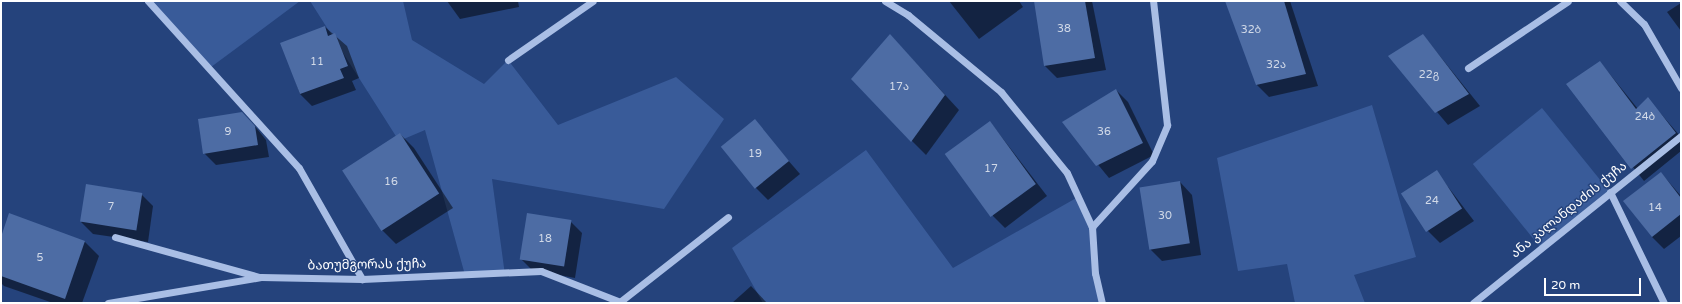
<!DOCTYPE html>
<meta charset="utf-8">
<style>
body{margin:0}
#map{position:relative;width:1682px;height:304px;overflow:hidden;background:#25437c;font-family:"Varela Round","Noto Sans Georgian",sans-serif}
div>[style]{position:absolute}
.green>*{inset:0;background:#395b99;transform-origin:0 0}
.shadow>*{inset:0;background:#0007}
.building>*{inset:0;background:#4d6ca4;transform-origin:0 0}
.minor>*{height:7px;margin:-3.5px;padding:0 3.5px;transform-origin:3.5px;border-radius:3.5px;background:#a9bee5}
span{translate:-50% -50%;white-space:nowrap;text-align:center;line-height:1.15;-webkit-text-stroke:3px #25437c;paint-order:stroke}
.number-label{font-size:11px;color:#d2dae8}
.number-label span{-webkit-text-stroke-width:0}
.street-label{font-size:13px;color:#fff}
.frame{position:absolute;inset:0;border:2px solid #fff;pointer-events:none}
.scale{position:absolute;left:1544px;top:278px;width:97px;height:18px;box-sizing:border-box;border:2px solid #fff;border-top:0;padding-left:5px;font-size:12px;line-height:14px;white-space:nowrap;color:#fff;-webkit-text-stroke:3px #25437c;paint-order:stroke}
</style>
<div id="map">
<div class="green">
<div style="clip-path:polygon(148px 1px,300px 1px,207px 70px)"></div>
<div style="clip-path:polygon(310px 1px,403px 1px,412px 40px,484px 84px,508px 60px,558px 125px,676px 77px,724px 119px,664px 209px,492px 179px,505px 275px,465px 275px,425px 130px,399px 141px)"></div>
<div style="clip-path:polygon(1372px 105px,1416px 257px,1354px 275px,1365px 303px,1295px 303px,1287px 264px,1238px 271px,1217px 158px)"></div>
<div style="left:1542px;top:108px;width:108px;height:89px;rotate:51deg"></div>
<div style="clip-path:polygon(866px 150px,953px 268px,1078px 197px,1092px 227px,1102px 303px,763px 303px,732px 248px)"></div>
</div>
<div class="shadow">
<div style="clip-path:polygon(447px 1px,518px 1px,519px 7px,460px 19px)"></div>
<div style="clip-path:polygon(949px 1px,1019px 1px,1023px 7px,979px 39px)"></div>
<div style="clip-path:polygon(1035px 1px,1092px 1px,1106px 70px,1057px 78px,1045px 66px)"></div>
<div style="clip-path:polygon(1233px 1px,1290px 1px,1318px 86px,1269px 97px,1257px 85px,1227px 4px)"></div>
<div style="clip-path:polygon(1681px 3px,1681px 31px,1667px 12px)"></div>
<div style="clip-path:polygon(325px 27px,347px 46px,359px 78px,352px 81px,356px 90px,312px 106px,300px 94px,282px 43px)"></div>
<div style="clip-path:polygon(890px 35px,959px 110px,926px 155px,912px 141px)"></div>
<div style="clip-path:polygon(1423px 35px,1480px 106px,1448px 125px,1390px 56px)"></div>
<div style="clip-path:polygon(1600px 62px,1638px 109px,1648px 99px,1681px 137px,1681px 151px,1644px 181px,1567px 84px)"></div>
<div style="clip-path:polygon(1116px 90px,1128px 102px,1154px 155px,1109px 178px,1063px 122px)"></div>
<div style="clip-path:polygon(754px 121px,800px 174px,768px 200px,756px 188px)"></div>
<div style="clip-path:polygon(990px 122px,1047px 196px,1005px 228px,993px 216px)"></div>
<div style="clip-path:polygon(254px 125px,266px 140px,269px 157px,216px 165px,204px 153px)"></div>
<div style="clip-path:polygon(400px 134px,414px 148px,453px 208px,396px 244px,382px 230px)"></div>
<div style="clip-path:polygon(1436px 171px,1474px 221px,1440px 243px,1428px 231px)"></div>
<div style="clip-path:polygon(1661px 173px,1681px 196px,1681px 236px,1664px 249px,1652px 237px)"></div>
<div style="clip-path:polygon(1180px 182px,1192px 195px,1201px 255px,1162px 261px,1150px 249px,1141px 189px)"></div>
<div style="clip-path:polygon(141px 194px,153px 206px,148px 242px,93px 234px,81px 222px)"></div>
<div style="clip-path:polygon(570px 221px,582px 233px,575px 278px,532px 270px,520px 258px)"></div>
<div style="clip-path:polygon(1px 240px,85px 242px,99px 256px,82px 303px,53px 303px,4px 286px,1px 283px)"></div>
<div style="clip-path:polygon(751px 286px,767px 303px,732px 303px)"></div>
</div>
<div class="building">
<div style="clip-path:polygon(1034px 1px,1085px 1px,1095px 58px,1044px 66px)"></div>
<div style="clip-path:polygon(1225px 1px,1284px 1px,1306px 74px,1256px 85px)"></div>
<div style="clip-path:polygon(325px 26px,328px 36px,335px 33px,348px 66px,340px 69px,344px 78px,300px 94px,280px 43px)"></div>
<div style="clip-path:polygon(890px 34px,945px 95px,911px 142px,851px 79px)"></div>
<div style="clip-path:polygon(1423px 34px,1469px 94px,1435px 113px,1388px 56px)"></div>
<div style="clip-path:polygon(1600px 61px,1636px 109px,1648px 97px,1676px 133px,1631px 169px,1566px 84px)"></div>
<div style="clip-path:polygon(1116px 89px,1143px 143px,1096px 166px,1062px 122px)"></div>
<div style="clip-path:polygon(242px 112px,255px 126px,258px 145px,203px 154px,198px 119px)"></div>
<div style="left:755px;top:119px;width:54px;height:44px;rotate:51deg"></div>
<div style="left:990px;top:121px;width:78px;height:56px;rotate:54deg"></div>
<div style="left:400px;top:133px;width:72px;height:69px;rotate:57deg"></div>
<div style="left:1437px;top:170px;width:46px;height:43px;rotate:57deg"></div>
<div style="clip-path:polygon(1661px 172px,1681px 198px,1681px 214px,1652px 237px,1623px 201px)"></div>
<div style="left:1180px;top:181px;width:63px;height:41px;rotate:81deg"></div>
<div style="left:86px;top:184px;width:57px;height:38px;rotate:9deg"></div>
<div style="clip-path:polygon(9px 213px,85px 241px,65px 299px,1px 276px,1px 237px)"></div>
<div style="left:527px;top:213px;width:45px;height:47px;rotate:9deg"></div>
</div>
<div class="minor">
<div style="left:148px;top:1px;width:225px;rotate:47.9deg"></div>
<div style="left:299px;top:168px;width:128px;rotate:60.4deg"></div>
<div style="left:885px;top:1px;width:27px;rotate:31deg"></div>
<div style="left:908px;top:15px;width:121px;rotate:39.6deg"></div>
<div style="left:1001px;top:92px;width:104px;rotate:50.8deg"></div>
<div style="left:1067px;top:173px;width:60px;rotate:65.2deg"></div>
<div style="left:1092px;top:227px;width:46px;rotate:86.3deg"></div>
<div style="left:1095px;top:273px;width:31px;rotate:77deg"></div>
<div style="left:1620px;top:1px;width:33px;rotate:44deg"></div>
<div style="left:1644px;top:24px;width:74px;rotate:60deg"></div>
<div style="left:508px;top:60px;width:103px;rotate:-34.8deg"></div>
<div style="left:1468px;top:68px;width:120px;rotate:-33.8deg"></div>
<div style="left:1610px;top:192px;width:123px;rotate:64.1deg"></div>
<div style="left:1092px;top:227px;width:89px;rotate:-47.7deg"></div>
<div style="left:1152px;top:161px;width:39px;rotate:-67deg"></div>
<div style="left:1167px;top:125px;width:125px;rotate:-96.4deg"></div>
<div style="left:115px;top:237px;width:149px;rotate:15.5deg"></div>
<div style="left:621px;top:301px;width:136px;rotate:-38.1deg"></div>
<div style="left:108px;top:303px;width:155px;rotate:-9.6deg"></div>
<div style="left:261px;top:277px;width:101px;rotate:1.1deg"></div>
<div style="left:362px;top:279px;width:179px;rotate:-2.6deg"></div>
<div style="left:541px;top:271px;width:88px;rotate:21.3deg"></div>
<div style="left:1473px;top:303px;width:267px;rotate:-38.8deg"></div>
</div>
<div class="number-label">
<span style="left:1064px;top:29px">38</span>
<span style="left:1251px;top:30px">32ბ</span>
<span style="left:317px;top:62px">11</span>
<span style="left:1276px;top:65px">32ა</span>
<span style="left:1429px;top:75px">22გ</span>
<span style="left:899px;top:87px">17ა</span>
<span style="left:1645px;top:117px">24ბ</span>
<span style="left:228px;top:132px">9</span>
<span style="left:1104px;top:132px">36</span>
<span style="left:755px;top:154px">19</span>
<span style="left:991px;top:169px">17</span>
<span style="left:391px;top:182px">16</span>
<span style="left:1432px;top:201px">24</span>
<span style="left:111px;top:207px">7</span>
<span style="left:1655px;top:208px">14</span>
<span style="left:1165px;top:216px">30</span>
<span style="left:545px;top:239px">18</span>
<span style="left:40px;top:258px">5</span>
</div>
<div class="street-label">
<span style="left:1569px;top:210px;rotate:-39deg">ანა კალანდაძის ქუჩა</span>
<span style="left:367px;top:265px;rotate:-1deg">ბათუმგორას ქუჩა</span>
</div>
<div class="frame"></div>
<div class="scale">20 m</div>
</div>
